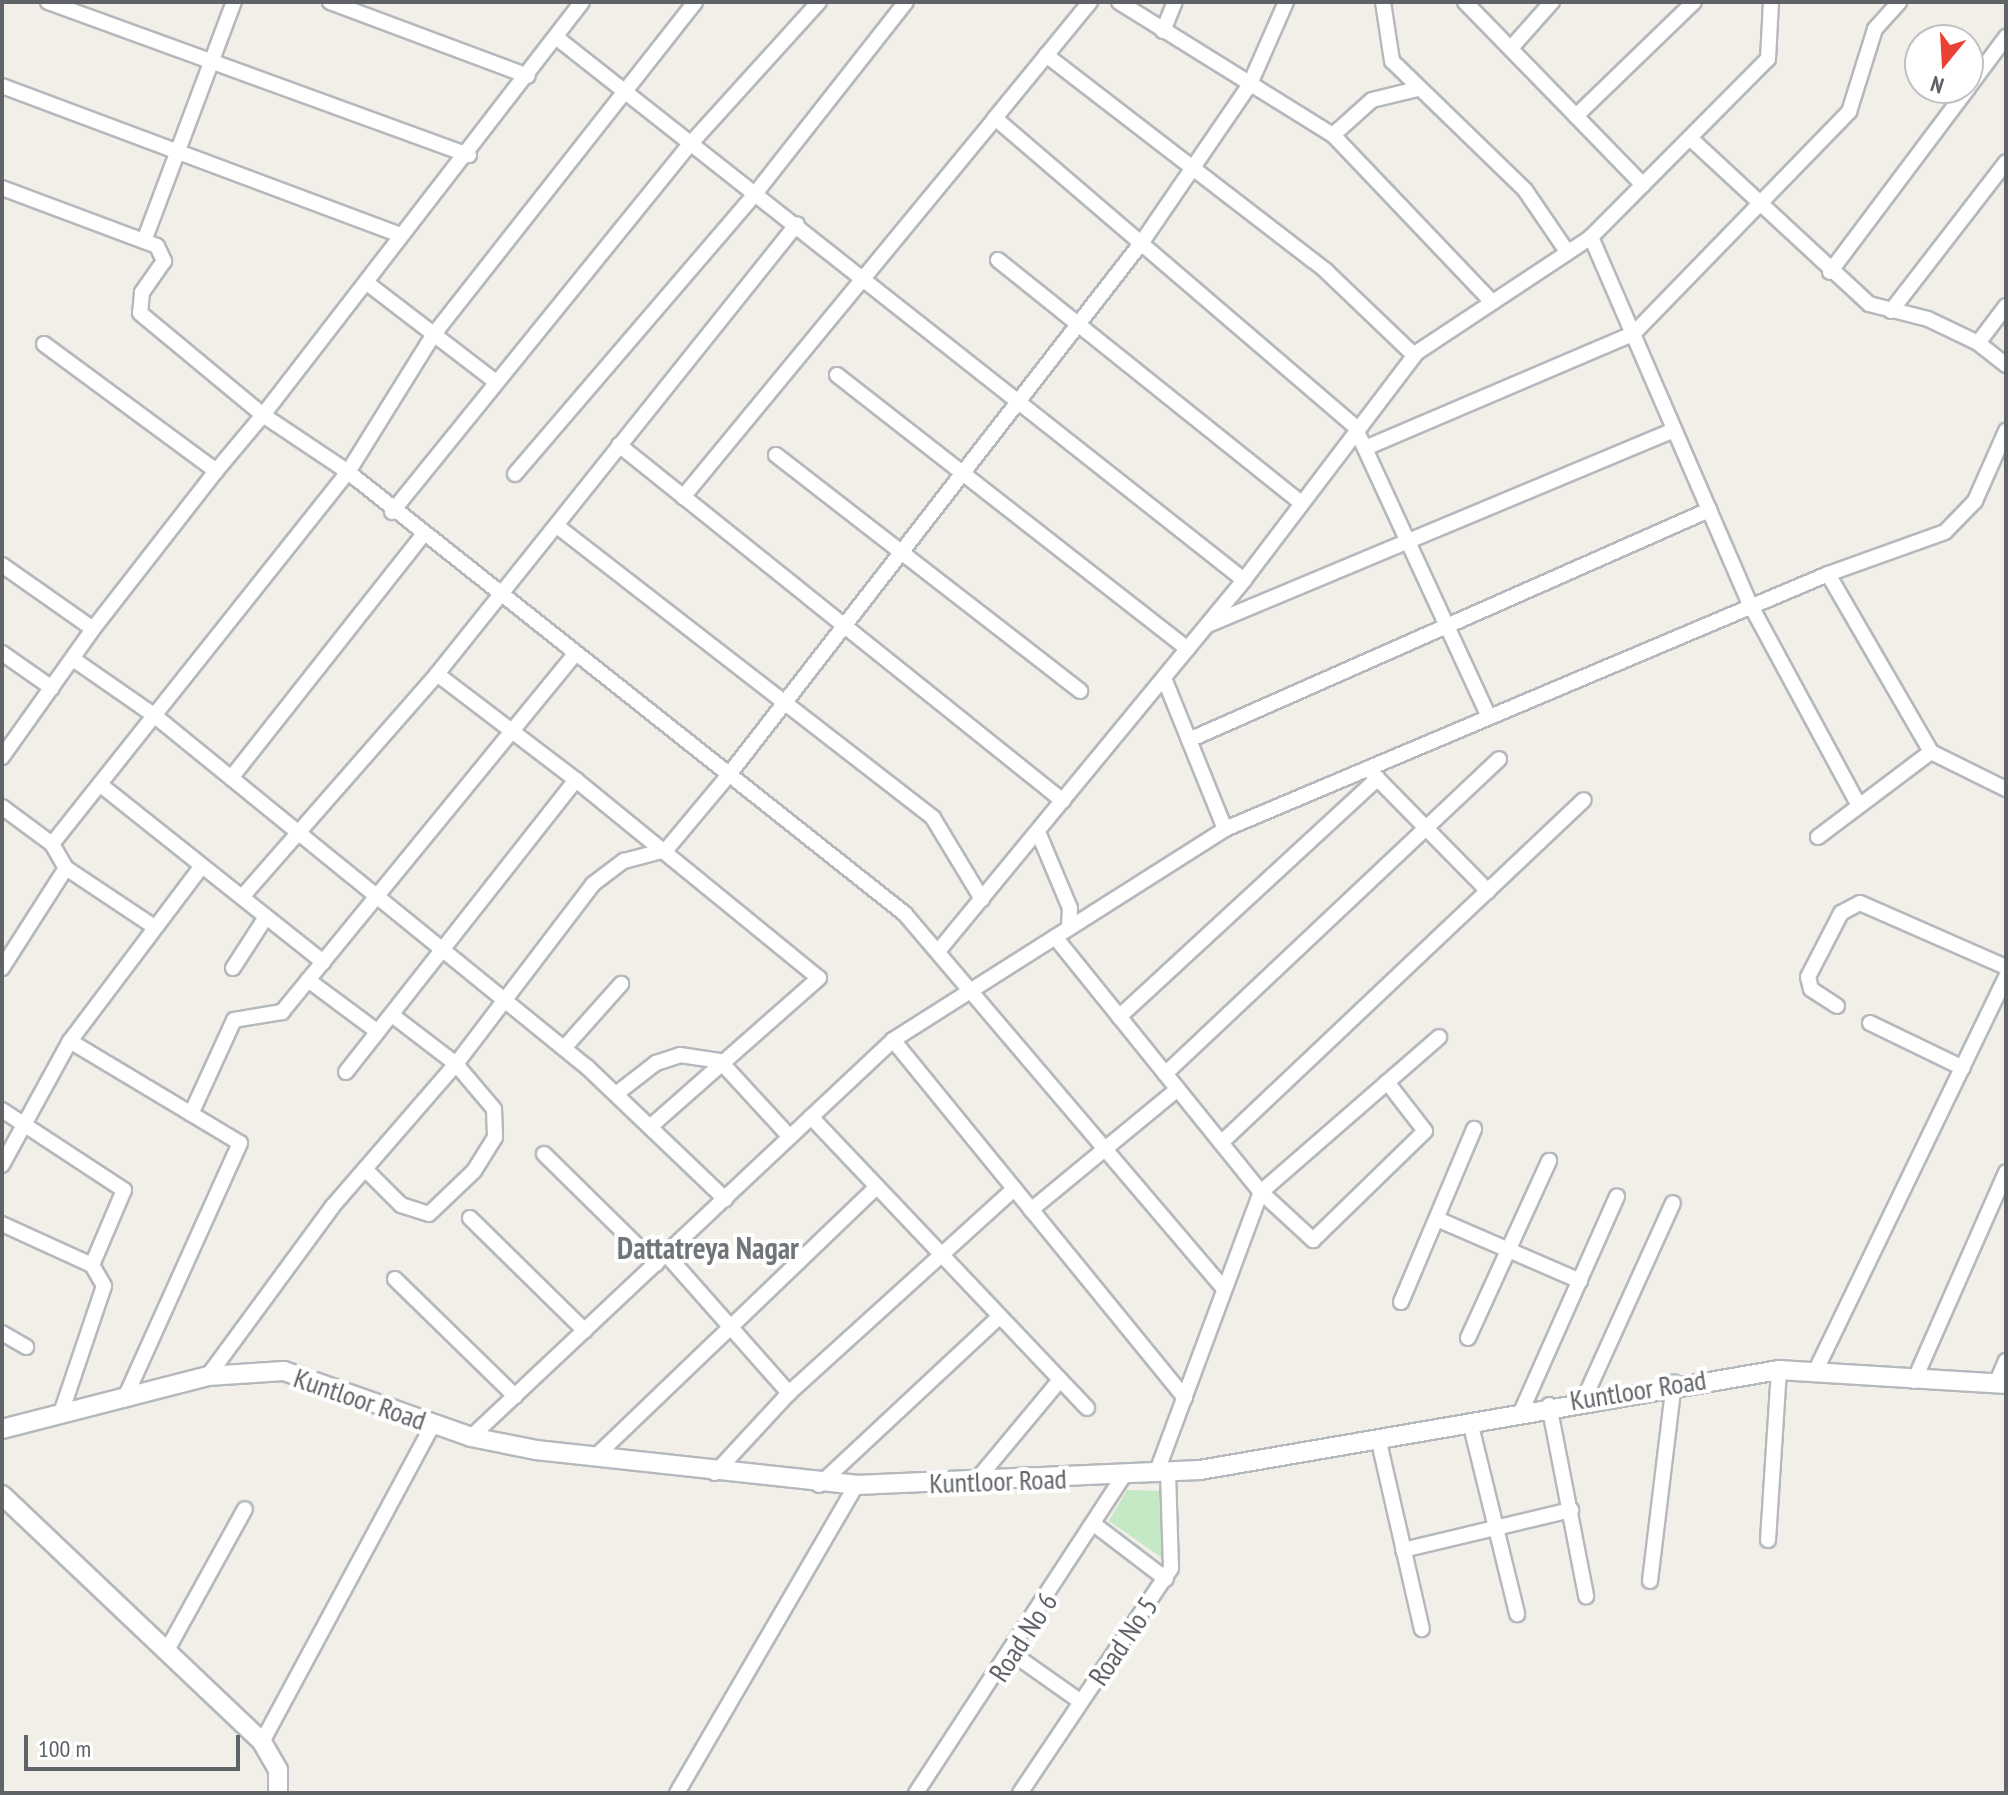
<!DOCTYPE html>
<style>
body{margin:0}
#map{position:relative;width:2008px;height:1795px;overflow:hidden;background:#f1efe8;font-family:"PT Sans Narrow",sans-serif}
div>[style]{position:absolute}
.green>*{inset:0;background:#c5e8c5}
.roads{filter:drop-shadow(2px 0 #b5b8bc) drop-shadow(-2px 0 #b5b8bc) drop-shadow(0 2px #b5b8bc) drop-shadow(0 -2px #b5b8bc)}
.minor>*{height:14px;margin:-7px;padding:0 7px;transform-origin:7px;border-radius:7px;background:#fff}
.tertiary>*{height:18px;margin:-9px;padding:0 9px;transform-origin:9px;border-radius:9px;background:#fff}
span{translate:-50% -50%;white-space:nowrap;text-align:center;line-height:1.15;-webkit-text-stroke:8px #fff;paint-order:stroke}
.street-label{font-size:28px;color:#5f6368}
.neighbourhood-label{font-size:30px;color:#70757a;font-weight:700}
.frame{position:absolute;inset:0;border:4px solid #5f6368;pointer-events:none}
.north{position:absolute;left:1904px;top:24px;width:80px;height:80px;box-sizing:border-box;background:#fff;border:2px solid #bfc1c3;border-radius:50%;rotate:198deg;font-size:22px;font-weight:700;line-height:32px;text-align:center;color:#5f6368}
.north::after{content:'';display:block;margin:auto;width:28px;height:36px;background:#ea4335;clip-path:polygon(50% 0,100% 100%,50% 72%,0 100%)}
.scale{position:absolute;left:24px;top:1735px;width:216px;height:36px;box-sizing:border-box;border:4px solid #5f6368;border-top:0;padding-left:10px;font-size:24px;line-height:28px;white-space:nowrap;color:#5f6368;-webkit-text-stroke:6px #fff;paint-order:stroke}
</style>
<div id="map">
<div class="green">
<div style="clip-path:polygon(1127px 1490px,1164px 1491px,1165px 1560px,1109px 1521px)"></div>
</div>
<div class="roads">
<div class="minor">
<div style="left:48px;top:2px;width:448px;rotate:20deg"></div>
<div style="left:330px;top:2px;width:211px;rotate:20.5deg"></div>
<div style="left:1119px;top:2px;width:252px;rotate:31.9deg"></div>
<div style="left:1333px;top:135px;width:225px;rotate:46.4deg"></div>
<div style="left:1383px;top:2px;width:60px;rotate:81.3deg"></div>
<div style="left:1392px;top:61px;width:185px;rotate:44.1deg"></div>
<div style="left:1525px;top:190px;width:73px;rotate:55.7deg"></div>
<div style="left:1465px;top:2px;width:159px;rotate:45.8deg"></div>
<div style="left:1163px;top:31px;width:31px;rotate:-68deg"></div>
<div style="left:557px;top:38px;width:875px;rotate:38.27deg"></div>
<div style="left:1511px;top:48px;width:62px;rotate:-48.3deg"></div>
<div style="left:1046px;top:55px;width:354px;rotate:37.6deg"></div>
<div style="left:1326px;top:271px;width:122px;rotate:43.7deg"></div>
<div style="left:2px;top:86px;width:425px;rotate:20.5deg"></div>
<div style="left:1968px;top:88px;width:64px;rotate:-53.3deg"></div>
<div style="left:995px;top:118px;width:150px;rotate:-50.7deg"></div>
<div style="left:1333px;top:135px;width:52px;rotate:-41.9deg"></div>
<div style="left:1372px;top:100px;width:46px;rotate:-13.7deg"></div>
<div style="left:1690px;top:138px;width:244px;rotate:42.8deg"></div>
<div style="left:1869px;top:304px;width:61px;rotate:14.3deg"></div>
<div style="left:1928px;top:319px;width:55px;rotate:25.6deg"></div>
<div style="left:1643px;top:185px;width:96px;rotate:-134.2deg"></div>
<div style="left:1576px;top:116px;width:164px;rotate:-44deg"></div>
<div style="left:2px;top:188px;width:165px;rotate:20.5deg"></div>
<div style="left:157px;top:246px;width:17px;rotate:65deg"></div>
<div style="left:164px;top:261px;width:38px;rotate:125deg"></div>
<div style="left:142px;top:292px;width:21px;rotate:95deg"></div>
<div style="left:140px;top:313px;width:160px;rotate:39.7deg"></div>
<div style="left:263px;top:415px;width:522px;rotate:-52.32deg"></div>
<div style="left:1591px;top:237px;width:402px;rotate:66.6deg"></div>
<div style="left:1751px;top:606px;width:223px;rotate:61.6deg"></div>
<div style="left:144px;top:241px;width:255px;rotate:-69.4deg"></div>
<div style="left:998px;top:260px;width:386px;rotate:38.7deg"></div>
<div style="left:1830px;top:272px;width:230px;rotate:-53.1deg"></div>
<div style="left:367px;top:283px;width:163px;rotate:37.5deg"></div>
<div style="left:2006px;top:306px;width:46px;rotate:127.1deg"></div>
<div style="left:1978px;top:343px;width:36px;rotate:38deg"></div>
<div style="left:1891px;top:311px;width:188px;rotate:-52.3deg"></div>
<div style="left:44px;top:344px;width:214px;rotate:36.4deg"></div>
<div style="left:216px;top:471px;width:200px;rotate:127.9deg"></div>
<div style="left:837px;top:375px;width:445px;rotate:38deg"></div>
<div style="left:619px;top:445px;width:569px;rotate:38.72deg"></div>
<div style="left:1370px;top:446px;width:286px;rotate:-23.1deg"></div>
<div style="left:1633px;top:334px;width:310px;rotate:-45.8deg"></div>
<div style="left:1849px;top:112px;width:87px;rotate:-72.6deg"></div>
<div style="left:1875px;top:29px;width:36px;rotate:-48deg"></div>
<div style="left:776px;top:455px;width:385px;rotate:37.8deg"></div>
<div style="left:216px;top:471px;width:73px;rotate:-50deg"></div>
<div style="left:263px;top:415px;width:102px;rotate:33.8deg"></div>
<div style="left:348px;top:472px;width:711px;rotate:38.43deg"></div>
<div style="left:905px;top:914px;width:492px;rotate:49.6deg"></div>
<div style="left:515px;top:474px;width:374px;rotate:-49.4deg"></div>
<div style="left:758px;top:190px;width:239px;rotate:-51.8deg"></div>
<div style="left:683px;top:497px;width:491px;rotate:-50.5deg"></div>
<div style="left:995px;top:118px;width:474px;rotate:40.6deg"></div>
<div style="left:1355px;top:427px;width:319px;rotate:65.2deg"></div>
<div style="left:392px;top:512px;width:476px;rotate:-51deg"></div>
<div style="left:692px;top:142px;width:189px;rotate:-47.8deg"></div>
<div style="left:557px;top:526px;width:476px;rotate:37.8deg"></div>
<div style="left:933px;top:818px;width:95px;rotate:58.8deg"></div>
<div style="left:2px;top:565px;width:111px;rotate:35.1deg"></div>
<div style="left:93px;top:629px;width:157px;rotate:125.4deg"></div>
<div style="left:1828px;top:574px;width:206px;rotate:59.9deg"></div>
<div style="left:1931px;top:752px;width:84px;rotate:26.3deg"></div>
<div style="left:1210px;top:624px;width:503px;rotate:-22.69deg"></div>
<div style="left:2px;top:653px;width:61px;rotate:35deg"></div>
<div style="left:73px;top:659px;width:100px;rotate:34.8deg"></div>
<div style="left:155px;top:716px;width:558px;rotate:39.11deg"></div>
<div style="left:588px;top:1068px;width:190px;rotate:43.7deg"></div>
<div style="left:437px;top:674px;width:175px;rotate:37.3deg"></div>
<div style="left:1164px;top:678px;width:163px;rotate:68deg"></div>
<div style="left:1189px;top:740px;width:569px;rotate:-23.86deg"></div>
<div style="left:1371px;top:772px;width:167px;rotate:45.5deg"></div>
<div style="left:231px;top:778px;width:310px;rotate:-51.7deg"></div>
<div style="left:102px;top:786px;width:283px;rotate:38.5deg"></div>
<div style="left:2px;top:807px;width:62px;rotate:36.5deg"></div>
<div style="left:52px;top:844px;width:28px;rotate:60deg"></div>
<div style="left:66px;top:868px;width:119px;rotate:122.6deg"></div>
<div style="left:1038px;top:832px;width:82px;rotate:67.2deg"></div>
<div style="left:1070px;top:908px;width:20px;rotate:93deg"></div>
<div style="left:1818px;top:837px;width:141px;rotate:-37deg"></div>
<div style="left:52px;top:844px;width:475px;rotate:-51.5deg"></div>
<div style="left:348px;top:472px;width:163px;rotate:-58.1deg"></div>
<div style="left:434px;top:334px;width:422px;rotate:-51.8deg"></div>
<div style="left:66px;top:868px;width:105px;rotate:33.7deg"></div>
<div style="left:242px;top:897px;width:296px;rotate:-48.8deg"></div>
<div style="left:437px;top:674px;width:576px;rotate:-51.34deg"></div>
<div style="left:1055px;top:937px;width:328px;rotate:51.1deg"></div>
<div style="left:1261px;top:1192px;width:71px;rotate:42.7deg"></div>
<div style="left:1313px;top:1240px;width:156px;rotate:-44.2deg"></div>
<div style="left:1425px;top:1131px;width:62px;rotate:-127.8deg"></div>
<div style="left:940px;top:949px;width:478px;rotate:-50.5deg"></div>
<div style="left:1244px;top:580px;width:285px;rotate:-52.8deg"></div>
<div style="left:1416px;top:353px;width:210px;rotate:-33.5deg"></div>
<div style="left:1591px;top:237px;width:251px;rotate:-45.2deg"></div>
<div style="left:1768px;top:59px;width:57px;rotate:-87deg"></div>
<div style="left:233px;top:968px;width:61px;rotate:-57.1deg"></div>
<div style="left:308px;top:980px;width:87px;rotate:36.6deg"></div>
<div style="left:1837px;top:1006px;width:31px;rotate:-147deg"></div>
<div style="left:1811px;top:989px;width:12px;rotate:-104deg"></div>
<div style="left:1808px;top:977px;width:72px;rotate:-62.7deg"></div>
<div style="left:1841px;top:913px;width:21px;rotate:-28deg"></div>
<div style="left:1860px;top:903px;width:159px;rotate:23.7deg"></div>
<div style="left:1119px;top:1017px;width:352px;rotate:-42.7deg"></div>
<div style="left:1870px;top:1023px;width:103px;rotate:25.8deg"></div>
<div style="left:893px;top:1040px;width:462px;rotate:50.8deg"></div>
<div style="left:70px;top:1041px;width:198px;rotate:31deg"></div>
<div style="left:240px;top:1143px;width:282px;rotate:114.3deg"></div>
<div style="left:564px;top:1048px;width:86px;rotate:-48.3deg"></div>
<div style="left:346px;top:1072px;width:372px;rotate:-51.8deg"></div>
<div style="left:576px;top:780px;width:313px;rotate:39.2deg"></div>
<div style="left:819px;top:978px;width:225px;rotate:138.6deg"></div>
<div style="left:1165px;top:1074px;width:459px;rotate:-43.3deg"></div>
<div style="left:616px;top:1094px;width:51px;rotate:-37.8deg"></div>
<div style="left:656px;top:1063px;width:25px;rotate:-18deg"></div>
<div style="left:680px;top:1055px;width:40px;rotate:8.5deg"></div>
<div style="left:720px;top:1061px;width:103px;rotate:47.4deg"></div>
<div style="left:2px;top:1110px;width:146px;rotate:33.3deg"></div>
<div style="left:124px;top:1190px;width:82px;rotate:113.1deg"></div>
<div style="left:191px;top:1114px;width:103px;rotate:-65.4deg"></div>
<div style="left:234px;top:1020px;width:49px;rotate:-9.5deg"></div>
<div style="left:282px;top:1012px;width:460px;rotate:-50.7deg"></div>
<div style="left:811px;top:1117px;width:401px;rotate:46.5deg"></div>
<div style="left:1221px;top:1143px;width:499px;rotate:-43.4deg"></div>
<div style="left:544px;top:1154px;width:157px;rotate:44.5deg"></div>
<div style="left:2px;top:1165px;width:141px;rotate:-61.3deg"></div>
<div style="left:70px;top:1041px;width:219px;rotate:-53deg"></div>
<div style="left:365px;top:1169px;width:51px;rotate:45deg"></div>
<div style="left:401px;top:1205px;width:29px;rotate:18deg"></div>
<div style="left:429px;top:1214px;width:62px;rotate:-43.7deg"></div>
<div style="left:474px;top:1171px;width:40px;rotate:-58deg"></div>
<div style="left:495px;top:1137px;width:28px;rotate:-92deg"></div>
<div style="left:494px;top:1109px;width:59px;rotate:-130.2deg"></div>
<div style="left:456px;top:1064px;width:81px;rotate:-142.6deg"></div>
<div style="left:1031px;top:1210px;width:190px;rotate:-39.5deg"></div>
<div style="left:470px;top:1218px;width:161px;rotate:44.5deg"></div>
<div style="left:1437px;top:1219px;width:156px;rotate:23.4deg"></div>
<div style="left:2px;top:1224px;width:99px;rotate:24.5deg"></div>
<div style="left:92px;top:1265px;width:24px;rotate:60deg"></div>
<div style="left:104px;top:1286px;width:137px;rotate:108.7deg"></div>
<div style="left:666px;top:1254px;width:186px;rotate:48.5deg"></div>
<div style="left:395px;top:1279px;width:168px;rotate:44.3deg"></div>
<div style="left:1401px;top:1302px;width:188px;rotate:-67.1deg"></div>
<div style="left:2px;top:1333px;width:28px;rotate:30deg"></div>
<div style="left:1468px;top:1338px;width:195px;rotate:-65.4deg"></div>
<div style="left:1816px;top:1370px;width:437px;rotate:-64.2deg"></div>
<div style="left:208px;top:1376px;width:210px;rotate:-53.7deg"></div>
<div style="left:332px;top:1207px;width:189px;rotate:-49.1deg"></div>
<div style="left:456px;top:1064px;width:226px;rotate:-52.7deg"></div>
<div style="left:593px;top:884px;width:39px;rotate:-37deg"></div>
<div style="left:624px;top:861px;width:43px;rotate:-14.7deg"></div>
<div style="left:666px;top:850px;width:95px;rotate:-50.1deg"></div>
<div style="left:727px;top:777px;width:677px;rotate:-52.2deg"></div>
<div style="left:1142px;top:242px;width:191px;rotate:-55.6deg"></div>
<div style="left:1250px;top:84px;width:90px;rotate:-66.3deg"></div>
<div style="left:1914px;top:1381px;width:228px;rotate:-66.2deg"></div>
<div style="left:1996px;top:1384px;width:25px;rotate:-67deg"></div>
<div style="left:1584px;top:1399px;width:215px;rotate:-65.6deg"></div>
<div style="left:1549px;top:1405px;width:195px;rotate:79deg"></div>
<div style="left:1521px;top:1412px;width:236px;rotate:-66deg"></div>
<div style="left:1470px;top:1422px;width:198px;rotate:76.2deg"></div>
<div style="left:471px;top:1437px;width:579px;rotate:-43.25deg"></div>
<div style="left:893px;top:1040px;width:393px;rotate:-32.4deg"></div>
<div style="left:1225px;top:829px;width:655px;rotate:-22.92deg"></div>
<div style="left:1828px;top:574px;width:124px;rotate:-19.7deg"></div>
<div style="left:1945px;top:532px;width:43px;rotate:-45.9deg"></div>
<div style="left:1975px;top:501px;width:77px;rotate:-66.1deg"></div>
<div style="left:1379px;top:1442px;width:192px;rotate:77.1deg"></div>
<div style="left:594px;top:1458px;width:390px;rotate:-43.8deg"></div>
<div style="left:715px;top:1473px;width:109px;rotate:-47.2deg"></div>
<div style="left:789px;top:1393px;width:304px;rotate:-42.2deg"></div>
<div style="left:1156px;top:1474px;width:301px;rotate:-69.6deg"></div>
<div style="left:1261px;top:1192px;width:236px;rotate:-41deg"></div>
<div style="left:975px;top:1482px;width:133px;rotate:-50.2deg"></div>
<div style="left:819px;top:1485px;width:246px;rotate:-43deg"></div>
<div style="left:1095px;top:1525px;width:89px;rotate:37.3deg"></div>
<div style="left:1768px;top:1540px;width:170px;rotate:-86.3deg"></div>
<div style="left:1403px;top:1550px;width:173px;rotate:-13.4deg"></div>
<div style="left:1650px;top:1581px;width:200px;rotate:-83.1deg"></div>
<div style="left:166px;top:1652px;width:163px;rotate:-61.1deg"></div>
<div style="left:1013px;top:1654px;width:83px;rotate:35.2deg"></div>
<div style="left:262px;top:1742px;width:361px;rotate:-61.7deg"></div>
<div style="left:677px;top:1793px;width:356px;rotate:-59.8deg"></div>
<div style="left:916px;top:1793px;width:378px;rotate:-56.8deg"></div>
<div style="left:1020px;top:1793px;width:271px;rotate:-56.1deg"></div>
<div style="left:1171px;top:1568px;width:95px;rotate:-91.8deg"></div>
</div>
<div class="tertiary">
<div style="left:2px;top:1429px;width:213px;rotate:-14.4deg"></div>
<div style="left:208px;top:1376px;width:76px;rotate:-3.8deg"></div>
<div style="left:284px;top:1371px;width:198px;rotate:19.4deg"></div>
<div style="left:471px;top:1437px;width:66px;rotate:11.3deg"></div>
<div style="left:536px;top:1450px;width:322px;rotate:6.2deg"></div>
<div style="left:856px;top:1485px;width:344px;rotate:-2.5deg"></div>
<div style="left:1200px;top:1470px;width:588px;rotate:-9.8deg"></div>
<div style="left:1779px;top:1370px;width:227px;rotate:3.5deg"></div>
<div style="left:2px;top:1495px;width:359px;rotate:43.5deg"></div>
<div style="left:262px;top:1742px;width:32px;rotate:60deg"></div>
<div style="left:278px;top:1770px;width:23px;rotate:90deg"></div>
</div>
</div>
<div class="street-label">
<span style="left:1638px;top:1390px;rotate:-9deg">Kuntloor Road</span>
<span style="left:360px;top:1399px;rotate:19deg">Kuntloor Road</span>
<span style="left:998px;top:1481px;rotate:-2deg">Kuntloor Road</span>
<span style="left:1023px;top:1637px;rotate:-57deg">Road No 6</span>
<span style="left:1123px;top:1641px;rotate:-56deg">Road No 5</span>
</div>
<div class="neighbourhood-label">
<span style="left:708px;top:1248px">Dattatreya Nagar</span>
</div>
<div class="frame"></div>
<div class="north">N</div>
<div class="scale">100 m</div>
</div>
